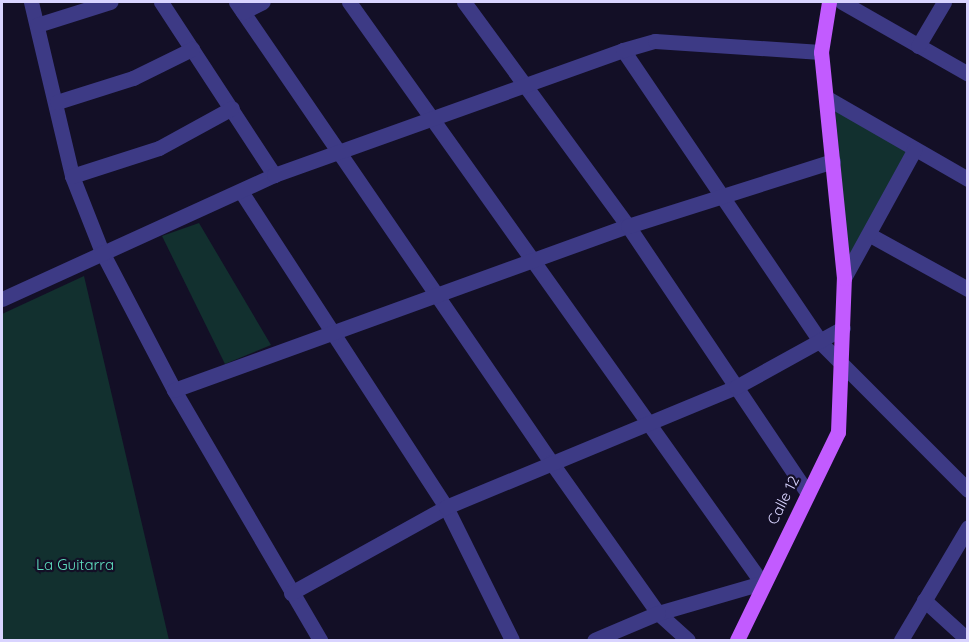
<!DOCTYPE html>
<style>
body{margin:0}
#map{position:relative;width:969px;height:642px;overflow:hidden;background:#130f26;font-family:Quicksand,sans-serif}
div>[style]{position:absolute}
.green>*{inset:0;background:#12302f}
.minor>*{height:15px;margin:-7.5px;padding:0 7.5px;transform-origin:7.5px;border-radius:7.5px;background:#3d3a85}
.major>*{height:15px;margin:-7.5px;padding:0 7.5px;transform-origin:7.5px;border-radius:7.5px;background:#c25bff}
span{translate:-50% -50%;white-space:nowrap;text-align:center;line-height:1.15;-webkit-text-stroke:4.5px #130f26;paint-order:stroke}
.street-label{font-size:15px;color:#d9d4ff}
.park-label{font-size:15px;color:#5fe0c0}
.frame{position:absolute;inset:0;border:3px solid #d9d4ff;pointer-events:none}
</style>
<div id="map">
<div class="green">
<div style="clip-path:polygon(835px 108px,908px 152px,849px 261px)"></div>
<div style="clip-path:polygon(199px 223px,271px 345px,225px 364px,162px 236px)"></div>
<div style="clip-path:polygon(84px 276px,169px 640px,2px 640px,2px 314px)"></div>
</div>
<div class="minor">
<div style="left:31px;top:2px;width:179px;rotate:76.7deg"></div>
<div style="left:72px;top:176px;width:82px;rotate:68.5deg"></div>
<div style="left:102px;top:252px;width:156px;rotate:62.4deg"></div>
<div style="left:174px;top:390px;width:290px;rotate:59.7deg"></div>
<div style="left:161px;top:2px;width:207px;rotate:56.8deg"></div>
<div style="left:236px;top:2px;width:558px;rotate:55.6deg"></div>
<div style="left:551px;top:462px;width:185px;rotate:54.7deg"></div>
<div style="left:658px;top:613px;width:40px;rotate:42deg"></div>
<div style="left:349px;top:2px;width:713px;rotate:54.59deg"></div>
<div style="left:762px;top:583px;width:108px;rotate:163.9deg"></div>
<div style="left:658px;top:613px;width:69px;rotate:157.1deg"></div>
<div style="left:464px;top:2px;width:278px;rotate:53.8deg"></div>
<div style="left:628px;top:226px;width:321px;rotate:56.1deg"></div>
<div style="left:842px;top:2px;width:145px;rotate:29.7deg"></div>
<div style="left:243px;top:12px;width:22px;rotate:-27deg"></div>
<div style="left:37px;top:25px;width:77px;rotate:-17.5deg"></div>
<div style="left:918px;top:46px;width:51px;rotate:-59.4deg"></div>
<div style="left:623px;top:50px;width:355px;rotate:55.9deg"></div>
<div style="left:822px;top:344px;width:206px;rotate:45deg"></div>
<div style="left:827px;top:98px;width:163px;rotate:29.9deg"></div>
<div style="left:57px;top:102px;width:80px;rotate:-17.5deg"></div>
<div style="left:133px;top:78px;width:66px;rotate:-26.2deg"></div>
<div style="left:72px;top:176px;width:91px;rotate:-17.8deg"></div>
<div style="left:159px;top:148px;width:83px;rotate:-28.7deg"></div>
<div style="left:242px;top:193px;width:374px;rotate:57deg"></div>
<div style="left:446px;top:507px;width:148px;rotate:63.6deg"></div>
<div style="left:870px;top:235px;width:112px;rotate:28.9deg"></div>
<div style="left:844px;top:278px;width:147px;rotate:-61.2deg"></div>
<div style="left:2px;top:299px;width:299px;rotate:-24.5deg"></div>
<div style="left:274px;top:175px;width:371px;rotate:-19.7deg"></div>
<div style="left:623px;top:50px;width:33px;rotate:-16deg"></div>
<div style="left:655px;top:41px;width:166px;rotate:3.8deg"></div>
<div style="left:174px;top:390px;width:483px;rotate:-19.9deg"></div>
<div style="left:628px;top:226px;width:215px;rotate:-17.6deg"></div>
<div style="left:291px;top:593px;width:177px;rotate:-29deg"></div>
<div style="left:446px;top:507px;width:314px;rotate:-22.5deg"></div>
<div style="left:736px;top:387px;width:122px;rotate:-28.9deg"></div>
<div style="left:924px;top:600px;width:59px;rotate:42.3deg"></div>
<div style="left:901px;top:640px;width:131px;rotate:-59.3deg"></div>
</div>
<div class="major">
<div style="left:737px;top:640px;width:231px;rotate:-64.1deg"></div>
<div style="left:838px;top:432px;width:154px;rotate:-87.8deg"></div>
<div style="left:844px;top:278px;width:227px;rotate:-95.8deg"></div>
<div style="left:821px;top:52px;width:51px;rotate:-80.9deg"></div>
</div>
<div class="street-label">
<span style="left:783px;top:500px;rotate:-63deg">Calle 12</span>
</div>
<div class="park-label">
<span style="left:75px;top:565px">La Guitarra</span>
</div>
<div class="frame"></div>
</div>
